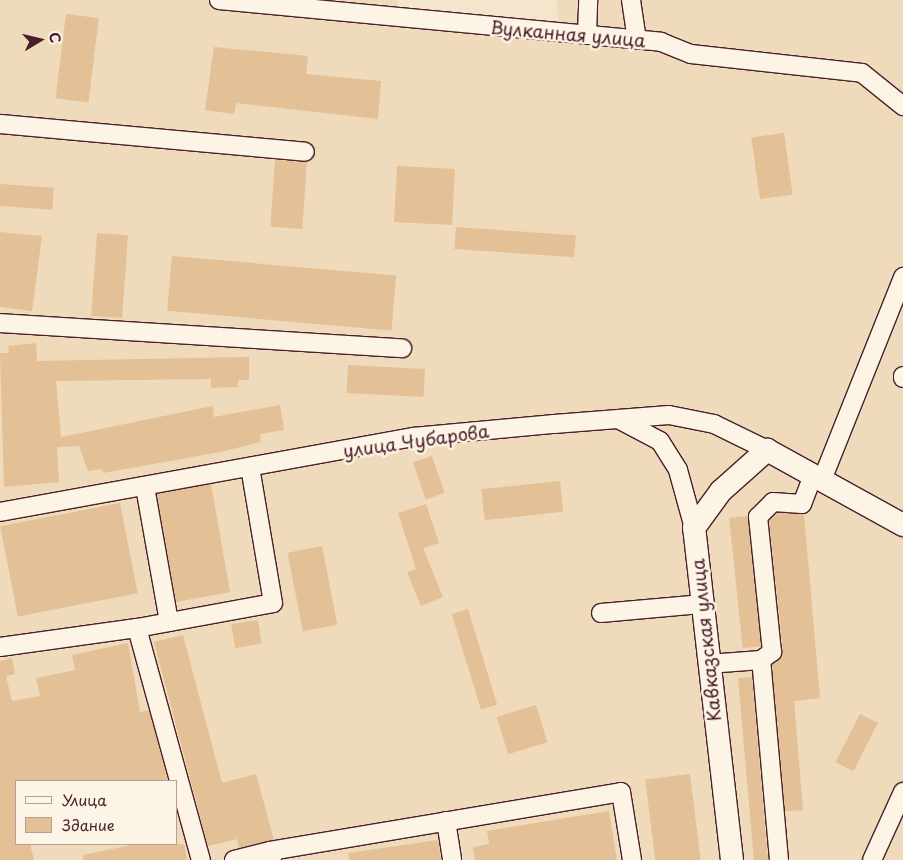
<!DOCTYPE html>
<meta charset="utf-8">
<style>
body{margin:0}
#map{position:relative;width:903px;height:860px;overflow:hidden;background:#f4e5cd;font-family:"Playpen Sans",sans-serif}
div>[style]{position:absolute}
.built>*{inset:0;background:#efdabc}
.building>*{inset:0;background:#e3c095;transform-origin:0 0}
.roads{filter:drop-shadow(1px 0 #4a1f2b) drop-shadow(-1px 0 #4a1f2b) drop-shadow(0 1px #4a1f2b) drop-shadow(0 -1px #4a1f2b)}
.minor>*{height:18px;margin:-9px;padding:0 9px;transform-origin:9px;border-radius:9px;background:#fcf5e5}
.major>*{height:22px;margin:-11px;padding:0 11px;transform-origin:11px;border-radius:11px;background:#fcf5e5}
span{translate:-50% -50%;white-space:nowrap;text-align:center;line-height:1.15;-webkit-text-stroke:5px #fcf5e5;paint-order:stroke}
.street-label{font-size:18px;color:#4a1f2b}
.legend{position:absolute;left:15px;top:780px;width:162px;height:65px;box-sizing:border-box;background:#fcf5e5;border:1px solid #b59f9b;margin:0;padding:6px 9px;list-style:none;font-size:15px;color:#4a1f2b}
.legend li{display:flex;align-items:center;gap:10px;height:25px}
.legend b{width:25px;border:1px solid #b59f9b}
.north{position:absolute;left:15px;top:15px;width:50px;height:50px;-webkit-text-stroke:4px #fcf5e5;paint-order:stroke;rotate:81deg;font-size:14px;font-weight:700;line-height:20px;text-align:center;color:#4a1f2b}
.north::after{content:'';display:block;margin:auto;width:18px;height:22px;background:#4a1f2b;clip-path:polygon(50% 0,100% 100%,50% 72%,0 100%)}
</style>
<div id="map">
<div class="built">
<div style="clip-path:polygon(evenodd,0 0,397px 0,397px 8px,559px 23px,556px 0,903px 0,903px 860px,0 860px,0 0,16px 781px,176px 781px,176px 844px,16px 844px,16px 781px)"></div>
</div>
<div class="building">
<div style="left:66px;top:14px;width:33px;height:85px;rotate:7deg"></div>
<div style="clip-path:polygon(214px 47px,308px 56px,306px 74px,381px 81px,378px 119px,236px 103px,234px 114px,205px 110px)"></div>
<div style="left:784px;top:133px;width:62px;height:33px;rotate:82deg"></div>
<div style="left:275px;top:160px;width:32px;height:67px;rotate:4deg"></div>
<div style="left:397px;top:166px;width:58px;height:56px;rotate:3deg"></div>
<div style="left:0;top:184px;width:54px;height:22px;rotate:4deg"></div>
<div style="left:456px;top:227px;width:120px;height:22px;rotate:4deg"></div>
<div style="clip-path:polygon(0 232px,42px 236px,32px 311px,0 307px)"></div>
<div style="left:97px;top:233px;width:31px;height:83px;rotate:4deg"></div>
<div style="left:172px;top:256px;width:225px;height:55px;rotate:5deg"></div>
<div style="clip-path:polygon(36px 343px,37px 361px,249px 357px,249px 380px,238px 380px,238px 387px,211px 388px,211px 379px,56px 381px,61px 437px,213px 406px,214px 417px,280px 405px,284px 430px,260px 434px,261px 442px,220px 452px,103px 473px,102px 469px,88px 471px,79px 446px,57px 447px,59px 482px,4px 487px,0 353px,9px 353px,8px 346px)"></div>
<div style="left:348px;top:365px;width:77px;height:28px;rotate:3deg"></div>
<div style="left:432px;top:456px;width:39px;height:20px;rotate:71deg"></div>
<div style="left:560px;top:481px;width:31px;height:79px;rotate:84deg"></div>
<div style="left:211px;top:484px;width:110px;height:55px;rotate:80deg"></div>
<div style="left:120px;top:503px;width:92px;height:122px;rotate:79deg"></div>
<div style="clip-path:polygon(426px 504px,439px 543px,423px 548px,443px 597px,421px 606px,407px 572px,416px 569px,398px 513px)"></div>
<div style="clip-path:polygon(777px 513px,804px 514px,820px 698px,794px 701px,803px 810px,785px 811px,772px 665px,783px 651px,769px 521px)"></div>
<div style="left:748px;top:516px;width:131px;height:19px;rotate:84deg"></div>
<div style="left:322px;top:546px;width:80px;height:35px;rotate:79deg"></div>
<div style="left:468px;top:609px;width:100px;height:17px;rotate:73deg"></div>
<div style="left:258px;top:620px;width:24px;height:27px;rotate:81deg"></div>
<div style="clip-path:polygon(183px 635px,222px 783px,256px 774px,274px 840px,239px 848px,237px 839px,208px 846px,154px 642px)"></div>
<div style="clip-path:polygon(128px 643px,140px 712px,149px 710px,168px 781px,16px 781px,16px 844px,30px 844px,34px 860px,0 860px,0 661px,12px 658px,15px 674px,6px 676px,12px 701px,40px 696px,36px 678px,75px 670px,72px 655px)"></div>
<div style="left:752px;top:677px;width:184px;height:14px;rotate:85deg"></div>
<div style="left:536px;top:705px;width:39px;height:41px;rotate:73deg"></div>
<div style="left:860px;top:714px;width:20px;height:54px;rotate:27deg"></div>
<div style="left:690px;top:774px;width:87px;height:45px;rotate:83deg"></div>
<div style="clip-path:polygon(609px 811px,617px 860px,475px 860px,473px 847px,489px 844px,487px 831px)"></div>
<div style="clip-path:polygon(438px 840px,441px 860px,349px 860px,348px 853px)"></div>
<div style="clip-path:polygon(136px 844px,184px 844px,187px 860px,83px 860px,83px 855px)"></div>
</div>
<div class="roads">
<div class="minor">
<div style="left:219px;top:0;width:444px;rotate:5.4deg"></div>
<div style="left:661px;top:42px;width:32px;rotate:22deg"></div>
<div style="left:691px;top:54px;width:172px;rotate:6.3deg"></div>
<div style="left:862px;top:73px;width:53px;rotate:38.8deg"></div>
<div style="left:631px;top:0;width:40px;rotate:81.5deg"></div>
<div style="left:587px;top:35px;width:35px;rotate:-88deg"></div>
<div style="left:0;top:124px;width:306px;rotate:5.2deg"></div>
<div style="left:0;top:323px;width:403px;rotate:3.6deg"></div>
<div style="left:903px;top:376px;width:2px;rotate:90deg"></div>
<div style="left:620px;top:420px;width:45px;rotate:27.7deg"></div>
<div style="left:660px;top:441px;width:34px;rotate:58deg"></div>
<div style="left:678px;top:470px;width:60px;rotate:74.6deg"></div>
<div style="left:822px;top:480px;width:219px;rotate:-68.2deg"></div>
<div style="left:145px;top:487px;width:137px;rotate:79.9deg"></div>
<div style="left:0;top:512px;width:420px;rotate:-10.3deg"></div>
<div style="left:413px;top:437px;width:142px;rotate:-5.3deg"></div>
<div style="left:554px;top:424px;width:115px;rotate:-4.5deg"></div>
<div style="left:669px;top:415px;width:46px;rotate:11.3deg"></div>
<div style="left:714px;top:424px;width:59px;rotate:26.1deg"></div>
<div style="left:601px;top:613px;width:100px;rotate:-5.1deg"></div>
<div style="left:137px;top:628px;width:138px;rotate:-10.4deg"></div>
<div style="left:273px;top:603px;width:138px;rotate:-99.6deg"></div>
<div style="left:0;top:647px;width:138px;rotate:-7.9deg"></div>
<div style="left:137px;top:628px;width:241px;rotate:74.6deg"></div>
<div style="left:708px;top:664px;width:53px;rotate:-4.3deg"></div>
<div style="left:446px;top:821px;width:39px;rotate:81deg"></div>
<div style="left:270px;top:851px;width:356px;rotate:-9.5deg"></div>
<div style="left:621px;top:792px;width:69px;rotate:80.8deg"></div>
<div style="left:234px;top:860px;width:37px;rotate:-14deg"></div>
<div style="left:270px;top:851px;width:9px;rotate:77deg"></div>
<div style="left:779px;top:860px;width:201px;rotate:-95.1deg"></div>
<div style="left:761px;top:660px;width:14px;rotate:-36deg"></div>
<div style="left:772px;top:652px;width:136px;rotate:-95.9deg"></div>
<div style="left:758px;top:517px;width:21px;rotate:-45deg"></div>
<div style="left:773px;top:502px;width:29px;rotate:4deg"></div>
<div style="left:802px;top:504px;width:30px;rotate:-69deg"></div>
<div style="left:872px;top:860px;width:75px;rotate:-65.5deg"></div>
</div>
<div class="major">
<div style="left:732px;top:860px;width:334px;rotate:-96.5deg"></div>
<div style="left:694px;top:528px;width:46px;rotate:-53.9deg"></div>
<div style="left:721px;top:491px;width:62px;rotate:-41.7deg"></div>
<div style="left:767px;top:450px;width:155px;rotate:28.9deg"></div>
</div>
</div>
<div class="street-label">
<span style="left:568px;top:34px;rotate:5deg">Вулканная улица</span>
<span style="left:416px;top:441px;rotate:-8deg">улица Чубарова</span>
<span style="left:706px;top:640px;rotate:-96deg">Кавказская улица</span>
</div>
<ul class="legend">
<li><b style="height:6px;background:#fcf5e5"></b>Улица</li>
<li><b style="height:14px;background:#e3c095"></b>Здание</li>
</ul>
<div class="north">С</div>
</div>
